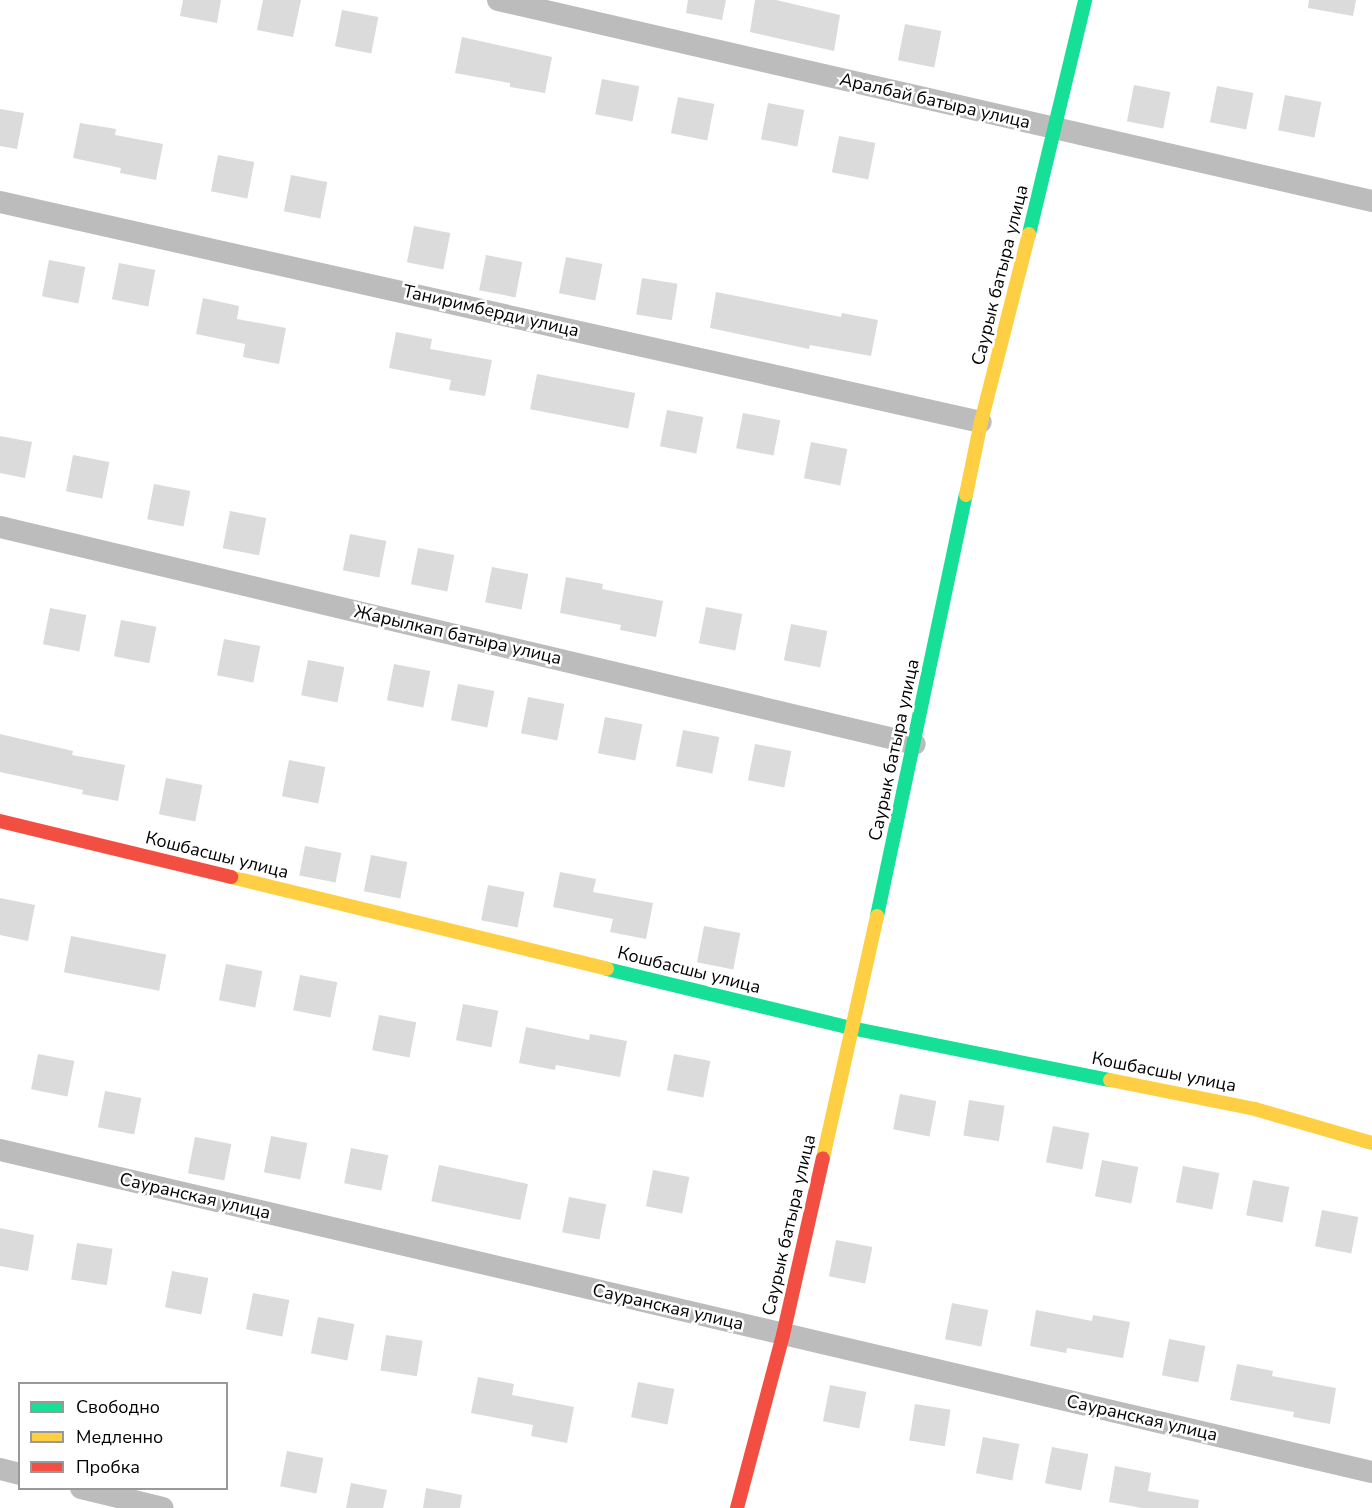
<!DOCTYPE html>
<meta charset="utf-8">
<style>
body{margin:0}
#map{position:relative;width:1372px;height:1508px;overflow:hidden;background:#fff;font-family:"Nunito Sans",sans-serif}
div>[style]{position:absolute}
.building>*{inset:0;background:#dbdbdb;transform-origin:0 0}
.street>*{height:22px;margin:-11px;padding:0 11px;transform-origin:11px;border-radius:11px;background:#bcbcbc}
.fast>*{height:14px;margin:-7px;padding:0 7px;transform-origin:7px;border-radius:7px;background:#16e098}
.slow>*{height:14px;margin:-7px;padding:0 7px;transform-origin:7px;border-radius:7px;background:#ffcf43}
.jam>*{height:14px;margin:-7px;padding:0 7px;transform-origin:7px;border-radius:7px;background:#f24e42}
span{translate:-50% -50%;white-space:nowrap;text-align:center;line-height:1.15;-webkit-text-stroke:5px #fff;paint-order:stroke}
.street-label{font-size:18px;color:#000}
.legend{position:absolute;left:18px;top:1382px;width:210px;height:108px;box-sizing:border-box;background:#fff;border:2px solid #999;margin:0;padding:8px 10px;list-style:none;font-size:18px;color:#000}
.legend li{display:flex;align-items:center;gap:12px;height:30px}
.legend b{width:30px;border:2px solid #999}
</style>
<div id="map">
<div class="building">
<div style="clip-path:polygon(183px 0,221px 0,217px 23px,180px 16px)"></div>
<div style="clip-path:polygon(263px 0,301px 0,293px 37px,257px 30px)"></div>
<div style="clip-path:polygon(688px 0,726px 0,722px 20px,686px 13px)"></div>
<div style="clip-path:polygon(755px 0,776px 0,840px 15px,834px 51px,750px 32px)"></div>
<div style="clip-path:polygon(1309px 0,1356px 0,1353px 16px,1308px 8px)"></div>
<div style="left:342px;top:10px;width:37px;height:37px;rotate:11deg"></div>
<div style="left:905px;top:24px;width:37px;height:37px;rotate:11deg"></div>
<div style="clip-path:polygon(462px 37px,552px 57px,545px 93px,510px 87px,510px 83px,455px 73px)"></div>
<div style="left:602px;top:79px;width:38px;height:36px;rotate:11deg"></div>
<div style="left:1134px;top:85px;width:37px;height:37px;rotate:11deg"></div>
<div style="left:1217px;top:86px;width:37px;height:37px;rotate:11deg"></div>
<div style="left:1285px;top:95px;width:37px;height:36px;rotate:11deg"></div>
<div style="left:678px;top:97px;width:37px;height:37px;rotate:11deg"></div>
<div style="left:768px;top:103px;width:37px;height:37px;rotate:11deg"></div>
<div style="clip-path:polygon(0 109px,24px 113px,17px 149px,0 146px)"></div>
<div style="clip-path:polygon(80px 123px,116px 129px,115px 135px,163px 144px,156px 180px,120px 173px,121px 168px,73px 158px)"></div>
<div style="left:839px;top:136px;width:37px;height:37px;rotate:11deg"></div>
<div style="left:218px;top:155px;width:37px;height:37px;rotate:11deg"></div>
<div style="left:291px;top:175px;width:37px;height:37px;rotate:11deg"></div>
<div style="left:414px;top:226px;width:37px;height:37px;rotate:11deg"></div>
<div style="left:486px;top:255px;width:37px;height:36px;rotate:11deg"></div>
<div style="left:566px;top:257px;width:37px;height:37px;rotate:11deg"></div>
<div style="left:49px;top:260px;width:37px;height:37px;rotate:11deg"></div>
<div style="left:119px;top:263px;width:37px;height:37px;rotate:11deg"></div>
<div style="left:642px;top:278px;width:36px;height:37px;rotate:9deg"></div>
<div style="clip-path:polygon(716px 292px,841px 317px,842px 313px,878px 320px,871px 356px,810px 345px,809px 349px,710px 328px)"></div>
<div style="clip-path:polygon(203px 298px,239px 306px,237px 319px,286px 328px,279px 364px,243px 357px,245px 344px,196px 334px)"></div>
<div style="clip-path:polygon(396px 332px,432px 339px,430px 349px,492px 360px,485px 396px,449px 390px,451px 380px,389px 368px)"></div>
<div style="left:537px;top:374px;width:100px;height:36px;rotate:11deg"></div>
<div style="left:667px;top:410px;width:37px;height:37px;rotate:11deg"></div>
<div style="left:743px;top:413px;width:38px;height:36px;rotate:11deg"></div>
<div style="clip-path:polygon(0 436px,32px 442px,25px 478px,0 473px)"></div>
<div style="left:811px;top:442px;width:37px;height:37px;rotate:11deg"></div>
<div style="left:73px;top:455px;width:37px;height:37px;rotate:11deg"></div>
<div style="left:154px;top:484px;width:37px;height:36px;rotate:11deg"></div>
<div style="left:230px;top:511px;width:37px;height:38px;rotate:11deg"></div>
<div style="left:350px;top:534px;width:37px;height:37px;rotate:11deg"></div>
<div style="left:418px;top:548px;width:37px;height:37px;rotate:11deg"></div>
<div style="left:492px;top:567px;width:37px;height:36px;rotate:11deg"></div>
<div style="clip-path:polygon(566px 577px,603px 584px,602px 589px,663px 601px,656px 637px,620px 630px,621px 625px,560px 613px)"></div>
<div style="left:706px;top:607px;width:37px;height:37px;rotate:11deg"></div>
<div style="left:50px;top:608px;width:37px;height:37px;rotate:11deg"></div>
<div style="left:121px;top:620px;width:36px;height:37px;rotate:11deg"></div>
<div style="left:791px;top:624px;width:37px;height:37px;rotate:11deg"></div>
<div style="left:224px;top:639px;width:37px;height:37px;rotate:11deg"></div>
<div style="left:308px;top:660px;width:37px;height:36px;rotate:11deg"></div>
<div style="left:394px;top:664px;width:37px;height:37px;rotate:11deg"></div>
<div style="left:458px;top:684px;width:37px;height:37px;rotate:11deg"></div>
<div style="left:528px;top:697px;width:37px;height:37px;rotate:11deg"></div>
<div style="left:605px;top:717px;width:38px;height:37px;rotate:11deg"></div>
<div style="left:683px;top:730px;width:37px;height:37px;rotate:11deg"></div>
<div style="clip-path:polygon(0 734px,73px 751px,72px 755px,125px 765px,118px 801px,82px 794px,83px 790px,0 772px)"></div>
<div style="left:755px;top:744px;width:37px;height:37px;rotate:11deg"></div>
<div style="left:289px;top:760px;width:37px;height:37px;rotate:11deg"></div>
<div style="left:166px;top:778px;width:37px;height:37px;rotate:11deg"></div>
<div style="left:305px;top:846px;width:37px;height:30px;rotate:11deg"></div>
<div style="left:371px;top:855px;width:37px;height:37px;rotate:11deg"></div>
<div style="clip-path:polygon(560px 872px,596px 879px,593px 892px,653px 903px,646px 939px,610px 932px,613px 919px,553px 907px)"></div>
<div style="left:488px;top:885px;width:37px;height:36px;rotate:11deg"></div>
<div style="clip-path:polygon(0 898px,35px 905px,28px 941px,0 935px)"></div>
<div style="left:704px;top:926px;width:37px;height:37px;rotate:11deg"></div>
<div style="left:71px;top:936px;width:97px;height:37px;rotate:11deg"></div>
<div style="left:226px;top:964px;width:37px;height:37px;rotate:11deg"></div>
<div style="left:300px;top:975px;width:38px;height:36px;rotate:11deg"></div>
<div style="left:463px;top:1004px;width:36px;height:37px;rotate:11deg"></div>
<div style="left:379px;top:1015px;width:38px;height:36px;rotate:11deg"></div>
<div style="clip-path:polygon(526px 1027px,589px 1040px,590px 1034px,627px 1041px,620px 1077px,556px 1065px,555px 1070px,519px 1063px)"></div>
<div style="left:38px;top:1054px;width:37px;height:36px;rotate:11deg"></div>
<div style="left:674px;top:1054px;width:37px;height:37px;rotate:11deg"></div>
<div style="left:105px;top:1091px;width:37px;height:37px;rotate:11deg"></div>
<div style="left:900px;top:1094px;width:37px;height:36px;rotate:11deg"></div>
<div style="left:969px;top:1100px;width:36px;height:36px;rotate:9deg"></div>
<div style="left:1053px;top:1126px;width:37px;height:37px;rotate:11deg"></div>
<div style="left:271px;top:1136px;width:37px;height:37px;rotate:11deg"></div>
<div style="left:195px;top:1137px;width:37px;height:37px;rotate:11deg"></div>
<div style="left:351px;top:1148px;width:38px;height:36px;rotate:11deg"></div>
<div style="left:1102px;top:1160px;width:37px;height:37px;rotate:11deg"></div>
<div style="left:439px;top:1165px;width:91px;height:37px;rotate:12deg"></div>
<div style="left:1183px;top:1166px;width:37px;height:37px;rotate:11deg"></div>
<div style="left:653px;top:1170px;width:37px;height:37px;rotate:11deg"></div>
<div style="left:1253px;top:1180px;width:37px;height:36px;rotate:11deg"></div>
<div style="left:569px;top:1197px;width:38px;height:36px;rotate:11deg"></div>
<div style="left:1322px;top:1210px;width:37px;height:37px;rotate:11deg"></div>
<div style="clip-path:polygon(0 1228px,34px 1235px,28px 1271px,0 1266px)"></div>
<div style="left:836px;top:1240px;width:37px;height:37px;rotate:11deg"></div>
<div style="left:77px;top:1243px;width:36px;height:37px;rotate:9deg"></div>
<div style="left:172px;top:1271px;width:37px;height:37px;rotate:11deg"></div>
<div style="left:253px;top:1293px;width:37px;height:37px;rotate:11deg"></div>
<div style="left:952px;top:1303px;width:37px;height:37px;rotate:11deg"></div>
<div style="clip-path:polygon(1036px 1310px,1092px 1321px,1093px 1315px,1130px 1322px,1123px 1358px,1067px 1348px,1066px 1353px,1030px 1346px)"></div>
<div style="left:318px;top:1317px;width:37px;height:37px;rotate:11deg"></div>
<div style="left:386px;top:1335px;width:37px;height:36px;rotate:9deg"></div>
<div style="left:1169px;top:1339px;width:37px;height:37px;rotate:11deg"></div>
<div style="clip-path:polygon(1237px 1364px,1273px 1371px,1272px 1376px,1336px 1388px,1330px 1424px,1293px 1417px,1294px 1412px,1230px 1400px)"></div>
<div style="clip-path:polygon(478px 1377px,514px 1384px,512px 1395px,574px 1407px,567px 1443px,531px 1436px,533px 1425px,471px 1413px)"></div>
<div style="left:638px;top:1382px;width:37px;height:36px;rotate:11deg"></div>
<div style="left:830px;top:1385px;width:37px;height:37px;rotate:11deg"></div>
<div style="left:915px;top:1404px;width:36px;height:37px;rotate:9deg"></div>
<div style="left:983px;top:1437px;width:37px;height:37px;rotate:11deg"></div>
<div style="left:1052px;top:1447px;width:37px;height:37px;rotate:11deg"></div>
<div style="left:287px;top:1451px;width:37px;height:36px;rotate:11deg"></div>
<div style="clip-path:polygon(1115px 1466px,1151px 1473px,1148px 1491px,1199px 1500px,1198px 1508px,1142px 1508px,1109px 1502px)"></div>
<div style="clip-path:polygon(351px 1483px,387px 1490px,383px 1508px,346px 1508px)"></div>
<div style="clip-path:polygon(426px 1488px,462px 1495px,460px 1508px,423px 1508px)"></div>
</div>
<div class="street">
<div style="left:498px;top:0;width:897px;rotate:12.95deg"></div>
<div style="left:0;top:202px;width:1005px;rotate:12.64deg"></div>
<div style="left:0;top:527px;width:940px;rotate:13.34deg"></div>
<div style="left:0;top:1150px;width:1409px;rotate:13.21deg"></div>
<div style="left:0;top:1469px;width:21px;rotate:14deg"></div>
<div style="left:81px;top:1488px;width:84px;rotate:13.7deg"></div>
</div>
<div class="fast">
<div style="left:1029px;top:234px;width:241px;rotate:-76.5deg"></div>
<div style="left:877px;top:916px;width:430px;rotate:-78.1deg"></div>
<div style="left:607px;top:969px;width:251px;rotate:13.6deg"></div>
<div style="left:851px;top:1028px;width:264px;rotate:11.4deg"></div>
</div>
<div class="slow">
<div style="left:966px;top:495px;width:75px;rotate:-78.4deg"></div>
<div style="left:981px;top:422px;width:194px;rotate:-75.7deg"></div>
<div style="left:231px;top:877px;width:387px;rotate:13.7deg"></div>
<div style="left:1110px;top:1080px;width:148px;rotate:11.3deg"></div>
<div style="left:1255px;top:1109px;width:122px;rotate:16.2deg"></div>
<div style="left:823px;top:1158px;width:248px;rotate:-77.4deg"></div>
</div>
<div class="jam">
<div style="left:0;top:821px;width:238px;rotate:13.6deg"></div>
<div style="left:737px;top:1508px;width:179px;rotate:-75.1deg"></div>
<div style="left:783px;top:1335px;width:181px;rotate:-77.3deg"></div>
</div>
<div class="street-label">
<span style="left:935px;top:101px;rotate:13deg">Аралбай батыра улица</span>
<span style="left:1000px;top:275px;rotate:-76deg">Саурык батыра улица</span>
<span style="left:491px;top:311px;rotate:13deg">Таниримберди улица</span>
<span style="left:458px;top:635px;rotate:13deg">Жарылкап батыра улица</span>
<span style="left:894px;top:750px;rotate:-78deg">Саурык батыра улица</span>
<span style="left:217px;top:855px;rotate:14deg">Кошбасшы улица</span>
<span style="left:689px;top:970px;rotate:14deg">Кошбасшы улица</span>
<span style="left:1164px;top:1072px;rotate:11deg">Кошбасшы улица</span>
<span style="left:195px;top:1196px;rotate:13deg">Сауранская улица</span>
<span style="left:789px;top:1225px;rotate:-77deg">Саурык батыра улица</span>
<span style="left:668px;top:1307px;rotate:13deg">Сауранская улица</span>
<span style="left:1142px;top:1418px;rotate:13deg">Сауранская улица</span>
</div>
<ul class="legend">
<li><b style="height:8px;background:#16e098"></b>Свободно</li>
<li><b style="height:8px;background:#ffcf43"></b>Медленно</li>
<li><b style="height:8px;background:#f24e42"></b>Пробка</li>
</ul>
</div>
